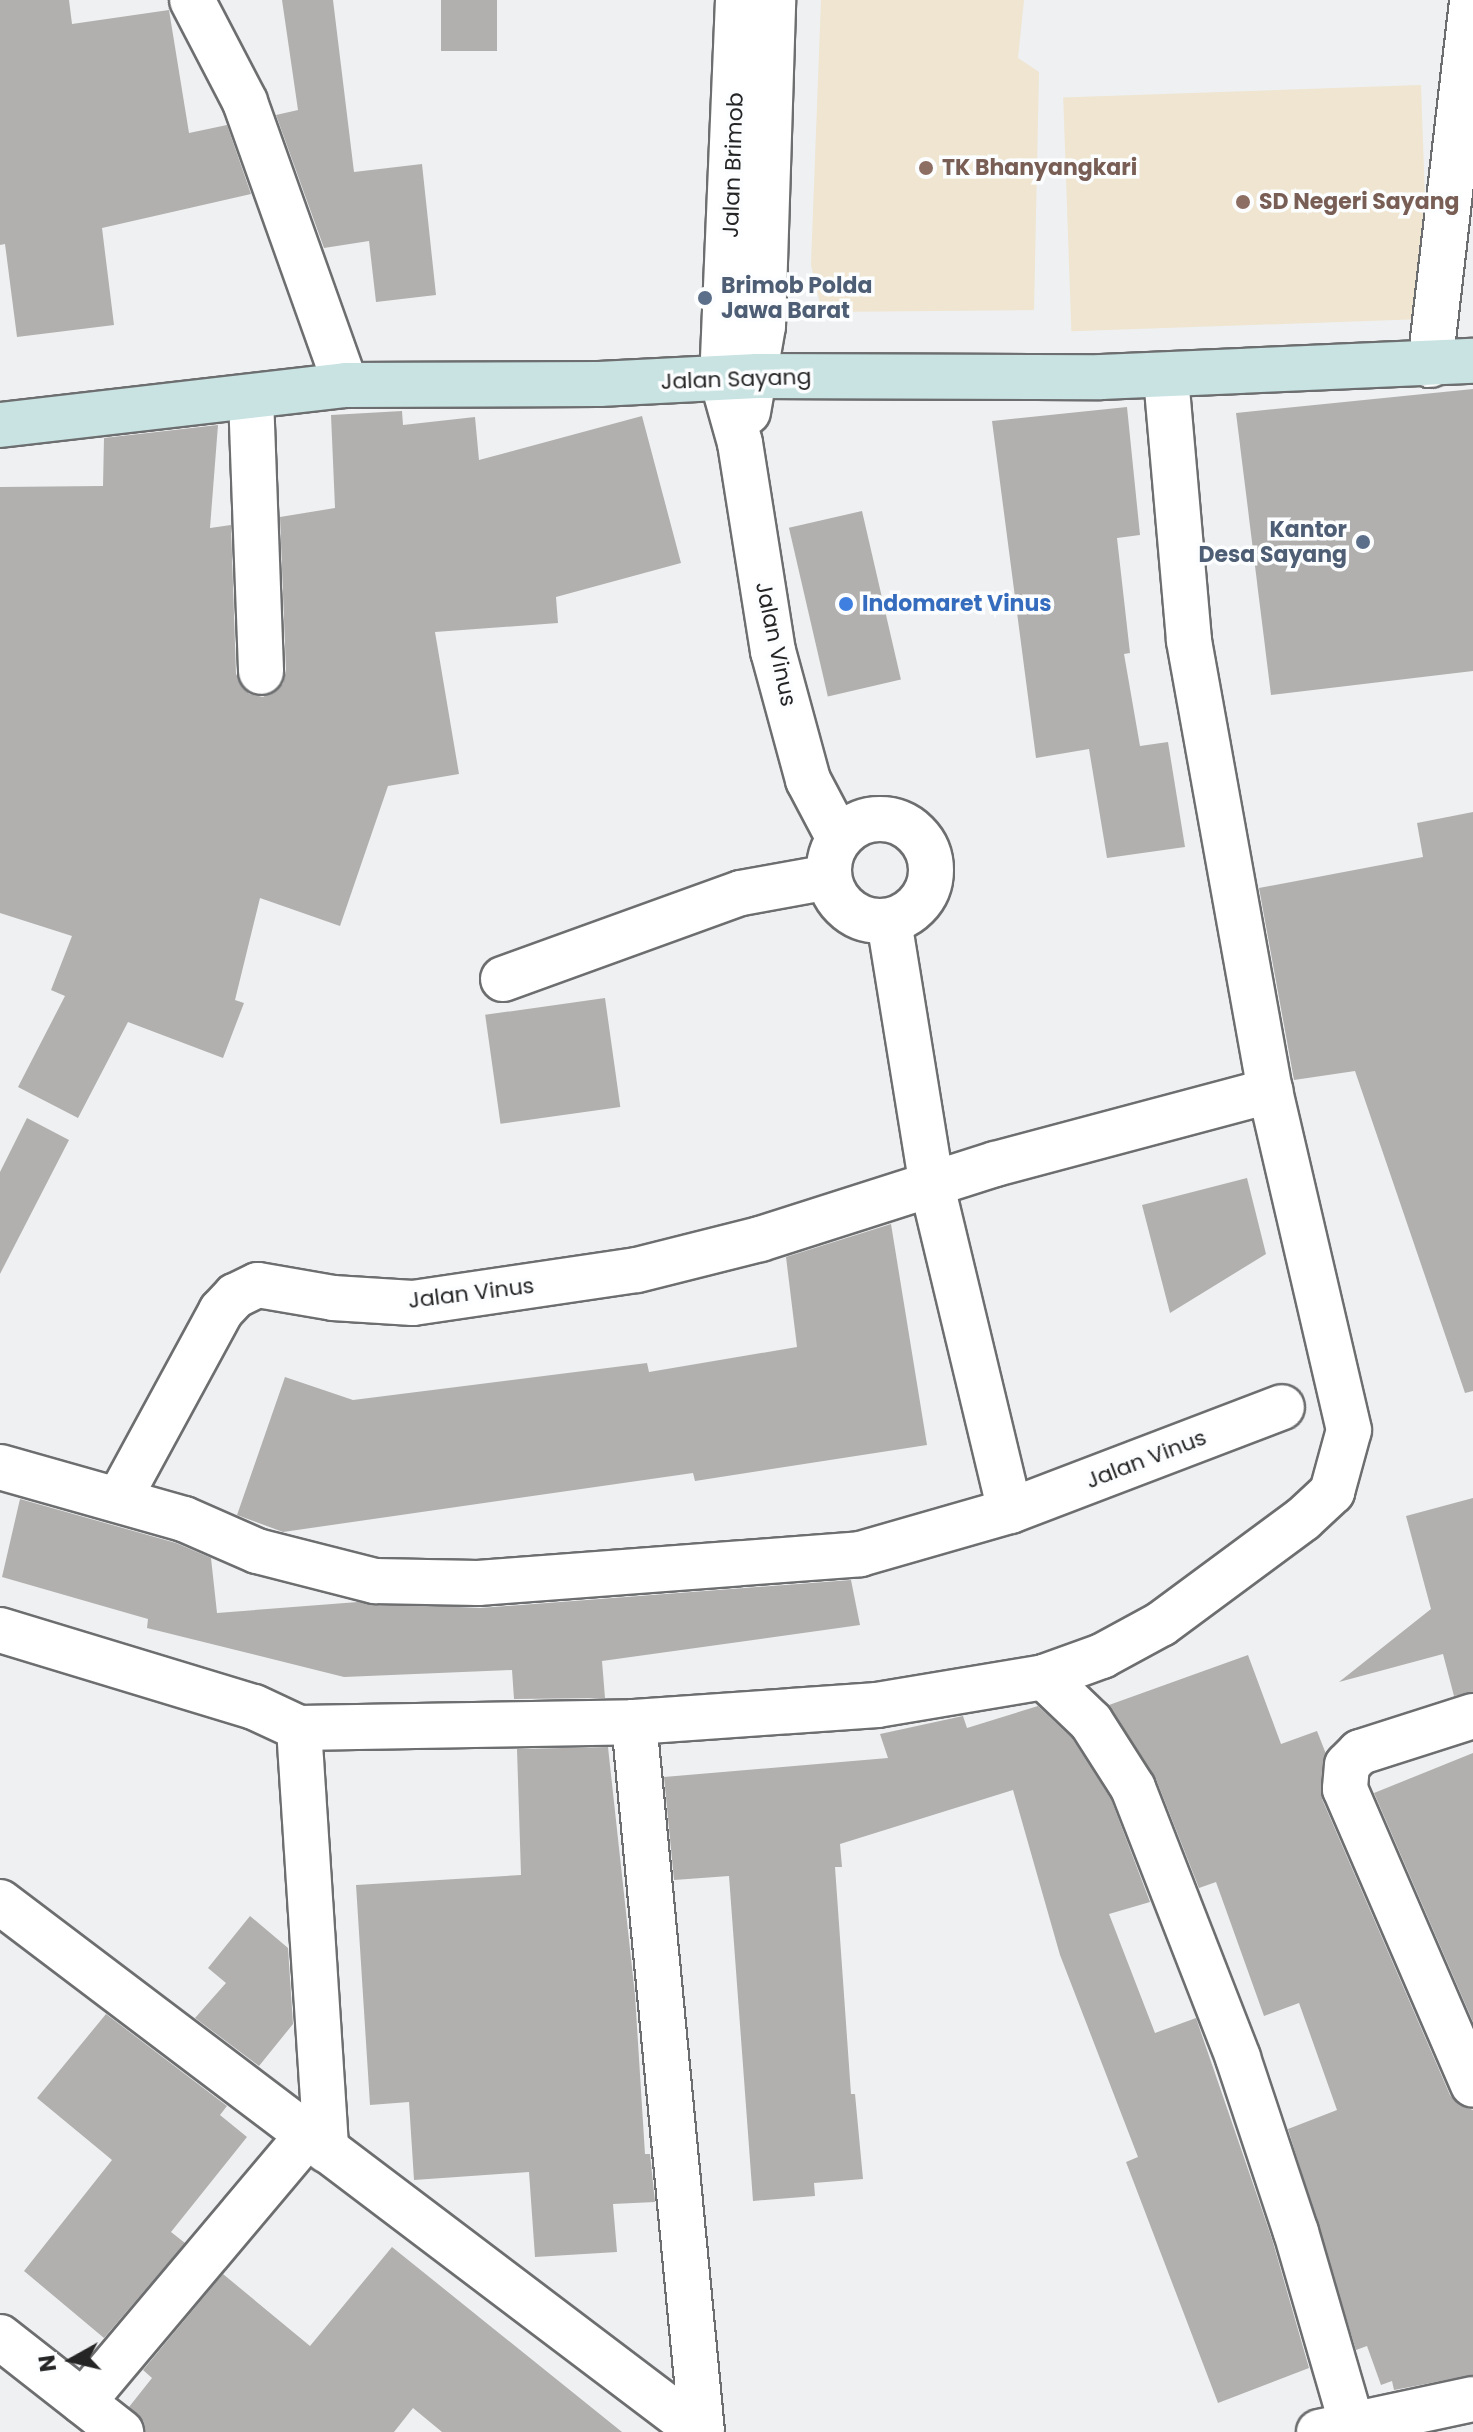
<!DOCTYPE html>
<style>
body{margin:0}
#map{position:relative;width:1473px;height:2432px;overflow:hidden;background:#eff0f1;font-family:Poppins,sans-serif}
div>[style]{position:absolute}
.education>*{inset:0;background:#efe5d0;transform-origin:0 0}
.building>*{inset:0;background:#b1b0af;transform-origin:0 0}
.roads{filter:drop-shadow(2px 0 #6d6e6f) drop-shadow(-2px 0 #6d6e6f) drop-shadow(0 2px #6d6e6f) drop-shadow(0 -2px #6d6e6f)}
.street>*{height:44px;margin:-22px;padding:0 22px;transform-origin:22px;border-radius:22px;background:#fff}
.street>.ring{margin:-22px;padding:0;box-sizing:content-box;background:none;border:44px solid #fff;border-radius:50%}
.secondary>*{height:44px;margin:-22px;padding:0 22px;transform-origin:22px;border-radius:22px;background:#c8e3e2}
.dots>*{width:22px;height:22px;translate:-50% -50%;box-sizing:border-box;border:4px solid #fcfdfe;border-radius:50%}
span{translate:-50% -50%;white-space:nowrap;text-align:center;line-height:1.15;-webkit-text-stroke:7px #fcfdfe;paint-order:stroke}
.street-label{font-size:22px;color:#252526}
.education-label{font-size:22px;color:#785e54;font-weight:700}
.left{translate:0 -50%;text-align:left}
.service-label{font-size:22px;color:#4e5e75;font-weight:700}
.right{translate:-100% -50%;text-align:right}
.shop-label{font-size:22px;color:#366cbe;font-weight:700}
.north{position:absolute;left:32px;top:2320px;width:80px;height:80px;-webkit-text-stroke:6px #fcfdfe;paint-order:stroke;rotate:262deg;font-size:22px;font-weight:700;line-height:32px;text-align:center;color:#252526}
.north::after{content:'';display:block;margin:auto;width:28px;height:36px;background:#252526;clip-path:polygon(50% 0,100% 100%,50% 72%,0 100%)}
</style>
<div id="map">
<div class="education">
<div style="clip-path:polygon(821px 0,1024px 0,1018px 58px,1039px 72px,1034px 310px,822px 312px,811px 265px)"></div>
<div style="left:1421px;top:85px;width:234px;height:358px;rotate:88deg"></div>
</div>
<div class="building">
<div style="clip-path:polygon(0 0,69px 0,72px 24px,169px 10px,189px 133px,227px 125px,251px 194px,102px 228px,114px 325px,17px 337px,5px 244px,0 245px)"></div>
<div style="clip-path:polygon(282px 0,333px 0,354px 172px,422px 164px,436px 295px,376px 302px,369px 241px,324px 248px,276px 115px,298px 110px)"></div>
<div style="left:441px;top:0;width:56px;height:51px"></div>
<div style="clip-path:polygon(1473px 389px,1473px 671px,1271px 695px,1236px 413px)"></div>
<div style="clip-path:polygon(1127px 407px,1140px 535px,1117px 538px,1130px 653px,1124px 654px,1140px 746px,1168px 742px,1185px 847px,1107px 858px,1089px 749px,1036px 758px,992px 421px)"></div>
<div style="clip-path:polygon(402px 411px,403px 425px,475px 417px,479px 460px,642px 416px,681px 563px,556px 597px,558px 623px,435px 632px,459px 774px,388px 786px,340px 926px,260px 898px,235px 1000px,244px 1003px,223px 1058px,128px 1022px,78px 1118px,18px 1087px,65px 996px,51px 990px,72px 936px,0 913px,0 487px,103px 486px,104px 438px,218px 425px,210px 528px,231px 525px,236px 674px,249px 694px,263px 697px,283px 684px,286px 671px,280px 517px,335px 508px,331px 415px)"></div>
<div style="left:862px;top:511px;width:173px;height:75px;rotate:77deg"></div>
<div style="clip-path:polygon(1473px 812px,1473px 1391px,1465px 1393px,1355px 1071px,1294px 1080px,1259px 888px,1423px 857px,1417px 823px)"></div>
<div style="left:605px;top:998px;width:110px;height:121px;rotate:82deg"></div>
<div style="clip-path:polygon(27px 1118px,69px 1140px,0 1274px,0 1172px)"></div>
<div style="clip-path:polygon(1247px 1178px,1266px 1254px,1170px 1313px,1142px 1205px)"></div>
<div style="clip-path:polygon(891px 1224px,927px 1445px,695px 1481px,693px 1473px,283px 1532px,237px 1515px,285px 1377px,353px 1400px,647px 1363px,649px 1372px,797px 1347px,786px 1257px)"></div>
<div style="clip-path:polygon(1473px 1498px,1473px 1692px,1454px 1696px,1443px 1654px,1339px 1682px,1431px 1609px,1406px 1516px)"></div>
<div style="clip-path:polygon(20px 1499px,176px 1543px,211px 1558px,217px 1613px,358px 1602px,480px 1608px,851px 1580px,860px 1625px,602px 1661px,605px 1698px,514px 1699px,512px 1670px,344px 1677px,147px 1628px,148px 1619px,2px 1577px)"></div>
<div style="clip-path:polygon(1248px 1655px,1281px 1744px,1317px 1731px,1326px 1754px,1322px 1799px,1450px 2095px,1459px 2105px,1473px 2110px,1473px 2375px,1394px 2390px,1392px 2381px,1381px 2385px,1367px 2346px,1356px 2350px,1288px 2129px,1337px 2110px,1299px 2003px,1264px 2016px,1216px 1882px,1199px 1888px,1156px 1779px,1109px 1705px)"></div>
<div style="clip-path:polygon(1038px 1706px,1072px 1738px,1111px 1799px,1150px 1902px,1109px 1914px,1155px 2033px,1196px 2018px,1272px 2239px,1309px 2368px,1218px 2403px,1126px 2162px,1138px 2157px,1060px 1955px,1013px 1790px,840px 1844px,842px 1867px,835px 1867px,851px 2094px,855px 2094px,863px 2179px,814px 2183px,815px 2196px,753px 2201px,729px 1876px,674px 1880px,664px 1777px,888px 1758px,880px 1734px,963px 1716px,967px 1728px)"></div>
<div style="clip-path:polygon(608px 1747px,635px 1995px,645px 2154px,650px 2154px,655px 2202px,613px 2204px,617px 2252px,535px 2257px,529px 2172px,414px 2180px,409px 2102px,370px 2105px,356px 1885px,521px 1875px,517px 1749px)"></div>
<div style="clip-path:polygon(1473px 1753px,1473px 2022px,1374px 1793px)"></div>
<div style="clip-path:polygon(250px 1916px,288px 1948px,293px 2024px,259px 2066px,195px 2018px,226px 1983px,208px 1968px)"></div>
<div style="clip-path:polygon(106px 2014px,227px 2106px,220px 2115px,247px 2137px,171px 2232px,185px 2243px,104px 2338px,24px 2271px,112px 2160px,37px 2098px)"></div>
<div style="clip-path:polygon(392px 2247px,622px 2432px,442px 2432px,413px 2408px,394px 2432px,145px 2432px,144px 2422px,129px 2407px,152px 2378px,143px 2370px,223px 2274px,310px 2346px)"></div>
</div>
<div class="roads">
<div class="street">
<div style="left:192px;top:0;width:115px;rotate:62.5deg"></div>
<div style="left:245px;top:102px;width:300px;rotate:70.4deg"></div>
<div style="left:738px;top:0;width:379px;rotate:92.4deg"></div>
<div style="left:722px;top:379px;width:66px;rotate:74.3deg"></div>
<div style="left:740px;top:443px;width:211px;rotate:81deg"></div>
<div style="left:773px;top:651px;width:134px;rotate:74.8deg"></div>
<div style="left:808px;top:780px;width:64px;rotate:62.2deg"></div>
<div style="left:1430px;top:365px;width:367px;rotate:-83.4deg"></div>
<div style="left:251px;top:397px;width:275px;rotate:87.9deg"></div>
<div style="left:748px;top:412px;width:87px;rotate:-80.1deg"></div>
<div style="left:763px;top:326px;width:326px;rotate:-88.2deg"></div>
<div class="ring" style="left:829px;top:819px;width:58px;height:58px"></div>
<div style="left:889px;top:921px;width:268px;rotate:80.8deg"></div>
<div style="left:932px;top:1186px;width:334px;rotate:76.5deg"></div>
<div style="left:503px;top:979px;width:253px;rotate:-19.9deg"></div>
<div style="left:741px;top:893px;width:89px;rotate:-10.3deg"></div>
<div style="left:0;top:1467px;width:191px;rotate:15.8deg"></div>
<div style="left:184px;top:1519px;width:80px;rotate:23.7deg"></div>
<div style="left:257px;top:1551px;width:122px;rotate:14.3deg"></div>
<div style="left:375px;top:1581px;width:103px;rotate:1.1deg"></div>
<div style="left:478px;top:1583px;width:383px;rotate:-4.3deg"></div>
<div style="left:860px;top:1554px;width:156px;rotate:-16deg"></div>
<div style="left:1010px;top:1511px;width:291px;rotate:-20.9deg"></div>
<div style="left:119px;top:1499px;width:214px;rotate:-61.5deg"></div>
<div style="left:221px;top:1311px;width:21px;rotate:-47deg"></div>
<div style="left:235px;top:1296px;width:25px;rotate:-26deg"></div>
<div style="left:258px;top:1285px;width:76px;rotate:9.8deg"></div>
<div style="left:333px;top:1298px;width:80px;rotate:3.6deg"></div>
<div style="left:413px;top:1303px;width:226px;rotate:-8.4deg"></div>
<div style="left:637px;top:1270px;width:127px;rotate:-14.1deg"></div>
<div style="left:760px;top:1239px;width:247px;rotate:-17.7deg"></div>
<div style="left:995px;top:1164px;width:285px;rotate:-14.9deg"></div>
<div style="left:0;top:1630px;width:265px;rotate:16.9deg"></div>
<div style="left:254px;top:1707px;width:50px;rotate:25deg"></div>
<div style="left:299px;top:1728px;width:335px;rotate:-1deg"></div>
<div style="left:634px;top:1722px;width:244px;rotate:-4deg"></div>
<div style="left:877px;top:1705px;width:169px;rotate:-9.5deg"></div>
<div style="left:1044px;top:1677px;width:62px;rotate:-19.9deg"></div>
<div style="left:1102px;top:1656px;width:67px;rotate:-28.5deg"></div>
<div style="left:1161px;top:1624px;width:177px;rotate:-36.5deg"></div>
<div style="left:1303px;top:1519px;width:40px;rotate:-43deg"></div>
<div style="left:1332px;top:1492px;width:64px;rotate:-74.7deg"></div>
<div style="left:1349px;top:1430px;width:348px;rotate:-103.1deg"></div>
<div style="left:1270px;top:1091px;width:458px;rotate:-100.2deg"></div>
<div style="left:1189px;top:640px;width:266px;rotate:-95deg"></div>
<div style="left:1044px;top:1677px;width:65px;rotate:43.8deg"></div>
<div style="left:1091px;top:1722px;width:78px;rotate:57.5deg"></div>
<div style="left:1133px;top:1788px;width:290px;rotate:68.7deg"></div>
<div style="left:1238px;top:2058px;width:183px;rotate:71.6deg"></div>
<div style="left:1296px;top:2232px;width:208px;rotate:73.8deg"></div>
<div style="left:1473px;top:1716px;width:119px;rotate:162.3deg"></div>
<div style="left:1360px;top:1752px;width:18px;rotate:135deg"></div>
<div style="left:1347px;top:1765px;width:24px;rotate:95deg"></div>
<div style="left:1345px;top:1789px;width:322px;rotate:66.6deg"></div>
<div style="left:634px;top:1722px;width:713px;rotate:84.53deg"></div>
<div style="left:299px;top:1728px;width:423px;rotate:86.3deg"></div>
<div style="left:0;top:1902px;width:878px;rotate:37.13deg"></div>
<div style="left:0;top:2337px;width:154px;rotate:38.1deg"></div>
<div style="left:83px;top:2402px;width:349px;rotate:-49.9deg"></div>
<div style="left:1319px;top:2432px;width:157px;rotate:-12.1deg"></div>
</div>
<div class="secondary">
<div style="left:0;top:425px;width:348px;rotate:-6.6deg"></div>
<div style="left:346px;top:385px;width:253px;rotate:-0.2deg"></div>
<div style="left:599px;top:384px;width:158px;rotate:-2.9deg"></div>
<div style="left:757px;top:376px;width:344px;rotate:0.2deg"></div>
<div style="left:1101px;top:377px;width:372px;rotate:-2.5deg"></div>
</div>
</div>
<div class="dots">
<div style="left:926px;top:168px;background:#8d6e63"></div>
<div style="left:1243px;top:202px;background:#8d6e63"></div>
<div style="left:705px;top:298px;background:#5c6f8a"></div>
<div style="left:1363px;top:542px;background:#5c6f8a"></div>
<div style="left:846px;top:604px;background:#3f7fe0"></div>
</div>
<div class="street-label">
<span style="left:733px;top:165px;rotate:-88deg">Jalan Brimob</span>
<span style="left:736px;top:379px;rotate:-2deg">Jalan Sayang</span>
<span style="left:776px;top:644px;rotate:78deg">Jalan Vinus</span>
<span style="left:471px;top:1293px;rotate:-7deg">Jalan Vinus</span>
<span style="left:1146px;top:1459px;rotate:-21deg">Jalan Vinus</span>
</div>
<div class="education-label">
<span class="left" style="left:942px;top:168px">TK Bhanyangkari</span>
<span class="left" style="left:1259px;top:202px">SD Negeri Sayang</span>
</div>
<div class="service-label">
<span class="left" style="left:721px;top:298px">Brimob Polda<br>Jawa Barat</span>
<span class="right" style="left:1347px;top:542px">Kantor<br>Desa Sayang</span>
</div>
<div class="shop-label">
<span class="left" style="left:862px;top:604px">Indomaret Vinus</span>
</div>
<div class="north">N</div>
</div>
